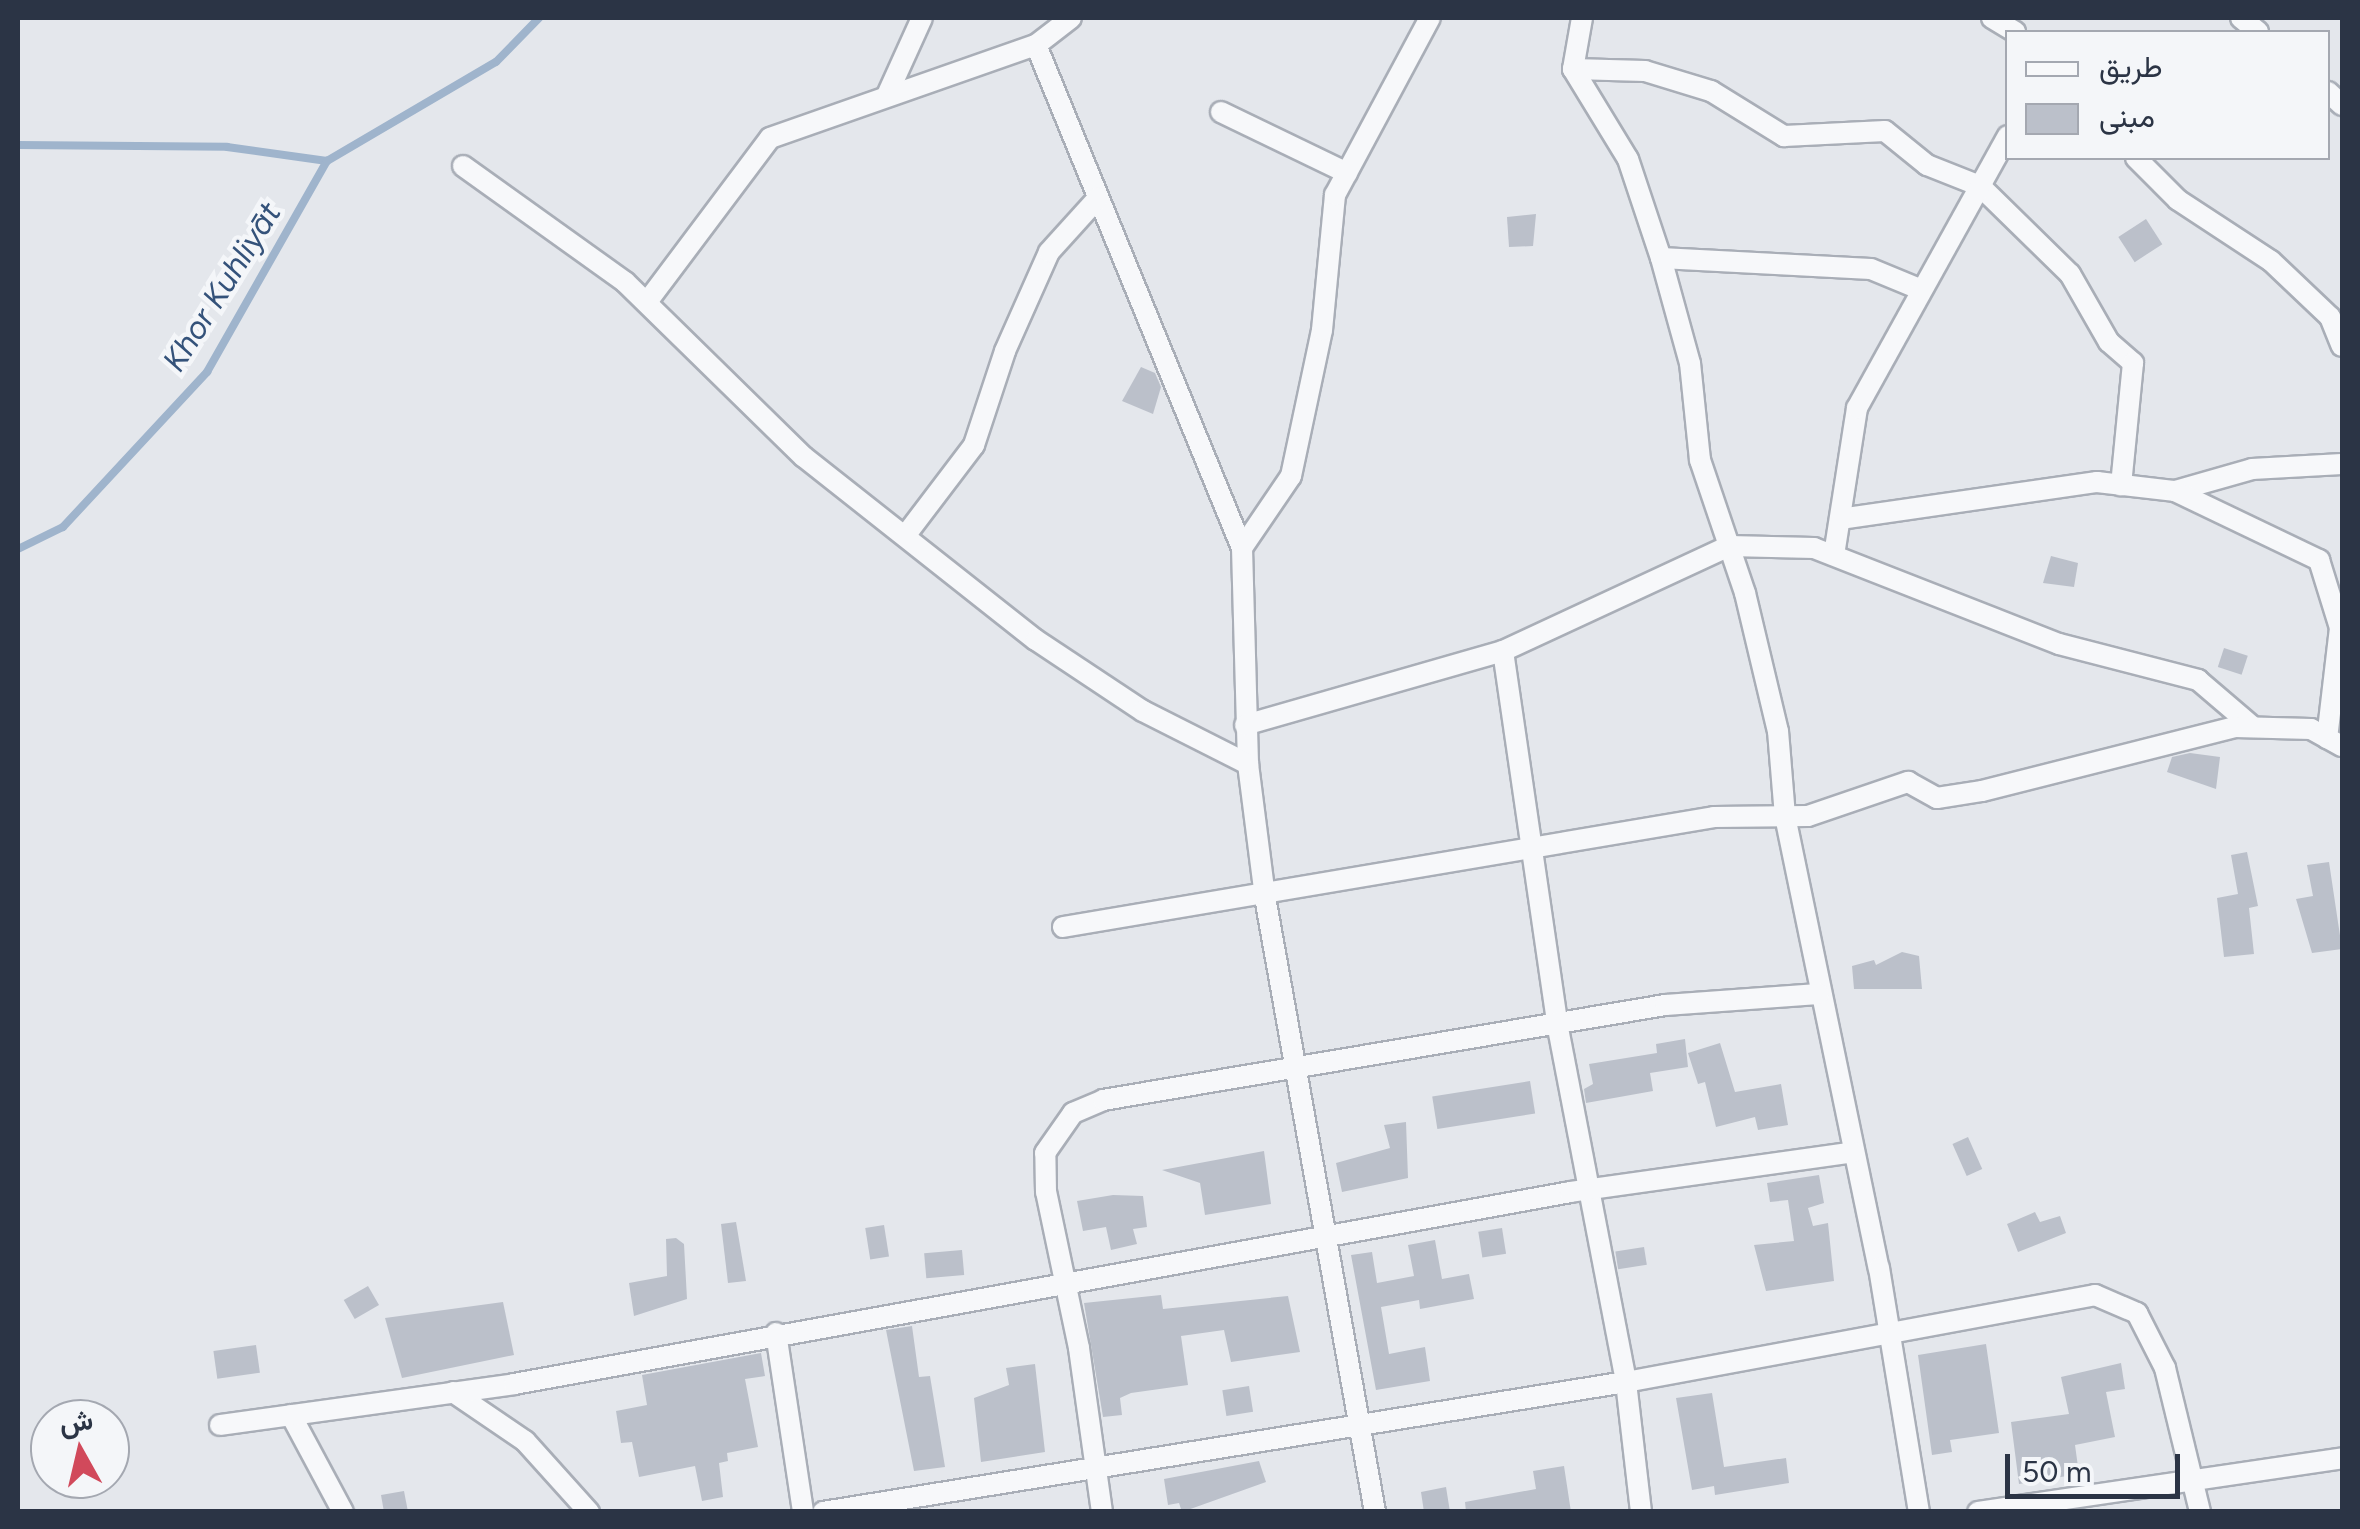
<!DOCTYPE html>
<meta charset="utf-8">
<style>
body{margin:0}
#map{position:relative;width:2360px;height:1529px;overflow:hidden;background:#e4e7ec;font-family:Figtree,Vazirmatn,sans-serif}
div>[style]{position:absolute}
.stream>*{height:8px;margin:-4px;padding:0 4px;transform-origin:4px;border-radius:4px;background:#9fb4cc}
.building>*{inset:0;background:#bbc0ca;transform-origin:0 0}
.roads{filter:drop-shadow(2px 0 #a9aeb7) drop-shadow(-2px 0 #a9aeb7) drop-shadow(0 2px #a9aeb7) drop-shadow(0 -2px #a9aeb7)}
.minor>*{height:20px;margin:-10px;padding:0 10px;transform-origin:10px;border-radius:10px;background:#f7f8fa}
span{translate:-50% -50%;white-space:nowrap;text-align:center;line-height:1.15;-webkit-text-stroke:9px #f4f6f9;paint-order:stroke}
.water-label{font-size:32px;color:#34527a;font-style:italic}
.frame{position:absolute;inset:0;border:20px solid #2b3445;pointer-events:none}
.legend{position:absolute;left:2005px;top:30px;width:325px;height:130px;box-sizing:border-box;background:#f4f6f9;border:2px solid #a4a8b1;margin:0;padding:12px 18px;list-style:none;font-size:30px;color:#2b3445}
.legend li{display:flex;align-items:center;gap:20px;height:50px}
.legend b{width:50px;border:2px solid #a4a8b1}
.north{position:absolute;left:30px;top:1399px;width:100px;height:100px;box-sizing:border-box;background:#f4f6f9;border:2px solid #a4a8b1;border-radius:50%;rotate:352deg;font-size:28px;font-weight:700;line-height:40px;text-align:center;color:#2b3445}
.north::after{content:'';display:block;margin:auto;width:35px;height:45px;background:#d1495b;clip-path:polygon(50% 0,100% 100%,50% 72%,0 100%)}
.scale{position:absolute;left:2005px;top:1454px;width:175px;height:45px;box-sizing:border-box;border:5px solid #2b3445;border-top:0;padding-left:12px;font-size:30px;line-height:35px;white-space:nowrap;color:#2b3445;-webkit-text-stroke:8px #f4f6f9;paint-order:stroke}
</style>
<div id="map">
<div class="stream">
<div style="left:18px;top:145px;width:209px;rotate:0.5deg"></div>
<div style="left:227px;top:147px;width:101px;rotate:8deg"></div>
<div style="left:18px;top:549px;width:50px;rotate:-26.1deg"></div>
<div style="left:63px;top:527px;width:212px;rotate:-47.1deg"></div>
<div style="left:207px;top:372px;width:243px;rotate:-60.4deg"></div>
<div style="left:327px;top:161px;width:196px;rotate:-30.4deg"></div>
<div style="left:496px;top:62px;width:62px;rotate:-45.7deg"></div>
</div>
<div class="building">
<div style="clip-path:polygon(1536px 214px,1533px 246px,1509px 247px,1507px 217px)"></div>
<div style="left:2146px;top:219px;width:30px;height:33px;rotate:57deg"></div>
<div style="clip-path:polygon(1141px 367px,1155px 373px,1161px 387px,1153px 414px,1122px 401px)"></div>
<div style="clip-path:polygon(2051px 556px,2078px 563px,2074px 587px,2043px 583px)"></div>
<div style="left:2224px;top:648px;width:25px;height:20px;rotate:18deg"></div>
<div style="clip-path:polygon(2190px 753px,2220px 757px,2216px 789px,2167px 772px,2172px 757px)"></div>
<div style="clip-path:polygon(2247px 852px,2258px 906px,2249px 908px,2254px 954px,2224px 957px,2217px 898px,2238px 894px,2231px 855px)"></div>
<div style="clip-path:polygon(2329px 862px,2342px 949px,2312px 953px,2296px 899px,2313px 896px,2307px 865px)"></div>
<div style="clip-path:polygon(1902px 952px,1919px 956px,1922px 989px,1854px 989px,1852px 966px,1874px 960px,1876px 965px)"></div>
<div style="clip-path:polygon(1685px 1039px,1688px 1067px,1650px 1073px,1653px 1091px,1586px 1103px,1584px 1089px,1593px 1084px,1589px 1064px,1657px 1053px,1656px 1044px)"></div>
<div style="clip-path:polygon(1720px 1043px,1735px 1092px,1781px 1084px,1788px 1125px,1758px 1130px,1755px 1117px,1716px 1127px,1705px 1082px,1698px 1084px,1688px 1053px)"></div>
<div style="left:1530px;top:1081px;width:33px;height:99px;rotate:81deg"></div>
<div style="clip-path:polygon(1406px 1122px,1408px 1178px,1342px 1192px,1336px 1163px,1390px 1148px,1384px 1125px)"></div>
<div style="left:1968px;top:1137px;width:35px;height:17px;rotate:66deg"></div>
<div style="clip-path:polygon(1264px 1151px,1271px 1204px,1205px 1215px,1200px 1183px,1162px 1170px)"></div>
<div style="clip-path:polygon(1819px 1175px,1824px 1203px,1808px 1208px,1813px 1226px,1828px 1223px,1834px 1281px,1766px 1291px,1754px 1245px,1794px 1241px,1788px 1200px,1770px 1202px,1767px 1183px)"></div>
<div style="clip-path:polygon(1113px 1195px,1143px 1196px,1147px 1227px,1133px 1229px,1137px 1244px,1111px 1250px,1106px 1227px,1083px 1231px,1077px 1201px)"></div>
<div style="clip-path:polygon(2035px 1212px,2040px 1222px,2060px 1216px,2066px 1233px,2018px 1252px,2007px 1224px)"></div>
<div style="clip-path:polygon(736px 1222px,746px 1281px,728px 1283px,721px 1224px)"></div>
<div style="left:884px;top:1225px;width:32px;height:19px;rotate:81deg"></div>
<div style="left:1502px;top:1228px;width:26px;height:24px;rotate:81deg"></div>
<div style="clip-path:polygon(676px 1238px,684px 1244px,687px 1299px,634px 1316px,629px 1283px,667px 1276px,666px 1239px)"></div>
<div style="clip-path:polygon(1435px 1240px,1442px 1279px,1469px 1274px,1474px 1299px,1420px 1309px,1419px 1300px,1381px 1307px,1389px 1354px,1425px 1347px,1430px 1381px,1376px 1390px,1351px 1255px,1372px 1252px,1377px 1283px,1414px 1276px,1408px 1245px)"></div>
<div style="left:1644px;top:1247px;width:18px;height:29px;rotate:81deg"></div>
<div style="left:962px;top:1250px;width:25px;height:38px;rotate:85deg"></div>
<div style="left:368px;top:1286px;width:22px;height:28px;rotate:60deg"></div>
<div style="clip-path:polygon(1161px 1295px,1163px 1309px,1288px 1296px,1300px 1352px,1231px 1362px,1224px 1330px,1181px 1336px,1188px 1385px,1131px 1393px,1120px 1398px,1122px 1415px,1103px 1417px,1084px 1303px)"></div>
<div style="clip-path:polygon(503px 1302px,514px 1355px,402px 1378px,385px 1318px)"></div>
<div style="clip-path:polygon(912px 1326px,919px 1377px,930px 1376px,945px 1467px,914px 1471px,886px 1330px)"></div>
<div style="clip-path:polygon(1986px 1344px,1999px 1433px,1950px 1440px,1952px 1452px,1932px 1455px,1918px 1355px)"></div>
<div style="left:256px;top:1345px;width:28px;height:43px;rotate:82deg"></div>
<div style="clip-path:polygon(761px 1353px,765px 1376px,745px 1379px,758px 1447px,727px 1453px,728px 1461px,719px 1463px,723px 1497px,702px 1501px,695px 1466px,639px 1477px,632px 1442px,621px 1443px,616px 1411px,647px 1405px,642px 1375px)"></div>
<div style="clip-path:polygon(2121px 1363px,2125px 1389px,2106px 1392px,2115px 1437px,2075px 1445px,2079px 1474px,2019px 1484px,2011px 1422px,2069px 1414px,2061px 1377px)"></div>
<div style="clip-path:polygon(1035px 1364px,1045px 1452px,981px 1462px,974px 1398px,1009px 1385px,1006px 1368px)"></div>
<div style="left:1249px;top:1386px;width:26px;height:27px;rotate:81deg"></div>
<div style="clip-path:polygon(1712px 1393px,1724px 1467px,1786px 1458px,1789px 1483px,1715px 1495px,1714px 1486px,1692px 1490px,1676px 1398px)"></div>
<div style="clip-path:polygon(1259px 1461px,1266px 1482px,1182px 1512px,1179px 1503px,1168px 1505px,1164px 1479px)"></div>
<div style="clip-path:polygon(1564px 1466px,1571px 1512px,1466px 1512px,1465px 1502px,1536px 1489px,1533px 1471px)"></div>
<div style="clip-path:polygon(1446px 1487px,1450px 1512px,1424px 1512px,1421px 1492px)"></div>
<div style="clip-path:polygon(404px 1491px,408px 1512px,384px 1512px,381px 1495px)"></div>
</div>
<div class="roads">
<div class="minor">
<div style="left:1582px;top:18px;width:52px;rotate:100deg"></div>
<div style="left:1573px;top:69px;width:105px;rotate:58.6deg"></div>
<div style="left:1628px;top:159px;width:104px;rotate:71.6deg"></div>
<div style="left:1661px;top:258px;width:109px;rotate:74.6deg"></div>
<div style="left:1690px;top:363px;width:98px;rotate:84.1deg"></div>
<div style="left:1700px;top:460px;width:140px;rotate:71.3deg"></div>
<div style="left:1745px;top:593px;width:142px;rotate:76.6deg"></div>
<div style="left:1778px;top:731px;width:85px;rotate:85.3deg"></div>
<div style="left:1785px;top:816px;width:462px;rotate:78.3deg"></div>
<div style="left:1879px;top:1268px;width:247px;rotate:80.7deg"></div>
<div style="left:1992px;top:18px;width:27px;rotate:31deg"></div>
<div style="left:2241px;top:18px;width:22px;rotate:39deg"></div>
<div style="left:1036px;top:45px;width:544px;rotate:67.73deg"></div>
<div style="left:1242px;top:548px;width:216px;rotate:88.4deg"></div>
<div style="left:1248px;top:764px;width:134px;rotate:82.7deg"></div>
<div style="left:1265px;top:897px;width:625px;rotate:79.86deg"></div>
<div style="left:1573px;top:69px;width:72px;rotate:1.6deg"></div>
<div style="left:1645px;top:71px;width:69px;rotate:16.9deg"></div>
<div style="left:1711px;top:91px;width:86px;rotate:31.7deg"></div>
<div style="left:1784px;top:136px;width:101px;rotate:-2.8deg"></div>
<div style="left:1885px;top:131px;width:54px;rotate:39deg"></div>
<div style="left:1927px;top:165px;width:57px;rotate:21.6deg"></div>
<div style="left:1980px;top:186px;width:126px;rotate:44.4deg"></div>
<div style="left:2070px;top:274px;width:78px;rotate:60.2deg"></div>
<div style="left:2109px;top:342px;width:32px;rotate:41deg"></div>
<div style="left:2133px;top:363px;width:123px;rotate:95.6deg"></div>
<div style="left:2328px;top:92px;width:19px;rotate:43deg"></div>
<div style="left:888px;top:93px;width:82px;rotate:-65.6deg"></div>
<div style="left:1221px;top:112px;width:140px;rotate:25.8deg"></div>
<div style="left:2136px;top:158px;width:59px;rotate:45deg"></div>
<div style="left:2178px;top:200px;width:111px;rotate:33.3deg"></div>
<div style="left:2271px;top:261px;width:81px;rotate:43.5deg"></div>
<div style="left:2330px;top:317px;width:31px;rotate:68deg"></div>
<div style="left:463px;top:166px;width:199px;rotate:35.6deg"></div>
<div style="left:625px;top:282px;width:250px;rotate:44.4deg"></div>
<div style="left:804px;top:457px;width:295px;rotate:38.3deg"></div>
<div style="left:1036px;top:640px;width:128px;rotate:33.6deg"></div>
<div style="left:1143px;top:711px;width:118px;rotate:26.8deg"></div>
<div style="left:1661px;top:258px;width:210px;rotate:3deg"></div>
<div style="left:1871px;top:269px;width:55px;rotate:22.4deg"></div>
<div style="left:647px;top:302px;width:205px;rotate:-53.1deg"></div>
<div style="left:770px;top:138px;width:282px;rotate:-19.3deg"></div>
<div style="left:1036px;top:45px;width:44px;rotate:-37.6deg"></div>
<div style="left:2175px;top:491px;width:80px;rotate:-15.9deg"></div>
<div style="left:2252px;top:469px;width:90px;rotate:-3.2deg"></div>
<div style="left:1840px;top:519px;width:260px;rotate:-8.2deg"></div>
<div style="left:2097px;top:482px;width:79px;rotate:6.6deg"></div>
<div style="left:2175px;top:491px;width:160px;rotate:25.6deg"></div>
<div style="left:2319px;top:560px;width:71px;rotate:72.8deg"></div>
<div style="left:2340px;top:628px;width:111px;rotate:96.7deg"></div>
<div style="left:905px;top:536px;width:114px;rotate:-52.8deg"></div>
<div style="left:974px;top:445px;width:99px;rotate:-71.7deg"></div>
<div style="left:1005px;top:351px;width:108px;rotate:-66deg"></div>
<div style="left:1049px;top:252px;width:73px;rotate:-47.8deg"></div>
<div style="left:1242px;top:548px;width:87px;rotate:-55.8deg"></div>
<div style="left:1291px;top:476px;width:149px;rotate:-78deg"></div>
<div style="left:1322px;top:330px;width:136px;rotate:-84.5deg"></div>
<div style="left:1335px;top:195px;width:201px;rotate:-61.8deg"></div>
<div style="left:1834px;top:555px;width:149px;rotate:-81.1deg"></div>
<div style="left:1857px;top:408px;width:311px;rotate:-61deg"></div>
<div style="left:1503px;top:651px;width:376px;rotate:81.7deg"></div>
<div style="left:1557px;top:1023px;width:366px;rotate:79.1deg"></div>
<div style="left:1626px;top:1382px;width:131px;rotate:83.4deg"></div>
<div style="left:1245px;top:725px;width:268px;rotate:-16deg"></div>
<div style="left:1503px;top:651px;width:249px;rotate:-24.9deg"></div>
<div style="left:1729px;top:546px;width:85px;rotate:1.3deg"></div>
<div style="left:1814px;top:548px;width:263px;rotate:21.4deg"></div>
<div style="left:2059px;top:644px;width:144px;rotate:14.5deg"></div>
<div style="left:2198px;top:680px;width:72px;rotate:40.5deg"></div>
<div style="left:1063px;top:927px;width:660px;rotate:-9.59deg"></div>
<div style="left:1714px;top:817px;width:94px;rotate:-0.6deg"></div>
<div style="left:1808px;top:816px;width:106px;rotate:-18.8deg"></div>
<div style="left:1908px;top:782px;width:33px;rotate:29deg"></div>
<div style="left:1937px;top:798px;width:46px;rotate:-8.8deg"></div>
<div style="left:1982px;top:791px;width:261px;rotate:-14.2deg"></div>
<div style="left:2235px;top:727px;width:76px;rotate:1.5deg"></div>
<div style="left:2311px;top:729px;width:35px;rotate:29deg"></div>
<div style="left:776px;top:1333px;width:181px;rotate:81.4deg"></div>
<div style="left:453px;top:1392px;width:87px;rotate:34.2deg"></div>
<div style="left:525px;top:1441px;width:96px;rotate:48deg"></div>
<div style="left:291px;top:1415px;width:110px;rotate:61.8deg"></div>
<div style="left:220px;top:1425px;width:297px;rotate:-7.9deg"></div>
<div style="left:514px;top:1384px;width:1073px;rotate:-10.3deg"></div>
<div style="left:1570px;top:1192px;width:286px;rotate:-8deg"></div>
<div style="left:823px;top:1512px;width:813px;rotate:-9.2deg"></div>
<div style="left:1626px;top:1382px;width:477px;rotate:-10.5deg"></div>
<div style="left:2095px;top:1295px;width:46px;rotate:23.2deg"></div>
<div style="left:2137px;top:1313px;width:62px;rotate:63deg"></div>
<div style="left:2165px;top:1368px;width:148px;rotate:76.3deg"></div>
<div style="left:1102px;top:1512px;width:166px;rotate:-98deg"></div>
<div style="left:1079px;top:1348px;width:159px;rotate:-101.9deg"></div>
<div style="left:1046px;top:1192px;width:39px;rotate:-91deg"></div>
<div style="left:1045px;top:1153px;width:49px;rotate:-55deg"></div>
<div style="left:1073px;top:1113px;width:33px;rotate:-23deg"></div>
<div style="left:1103px;top:1100px;width:570px;rotate:-9.59deg"></div>
<div style="left:1665px;top:1005px;width:154px;rotate:-4.1deg"></div>
<div style="left:1978px;top:1512px;width:368px;rotate:-8.4deg"></div>
</div>
</div>
<div class="water-label">
<span style="left:222px;top:287px;rotate:-58deg">Khor Kuhliyāt</span>
</div>
<div class="frame"></div>
<ul class="legend">
<li><b style="height:12px;background:#f7f8fa"></b>طريق</li>
<li><b style="height:28px;background:#bbc0ca"></b>مبنى</li>
</ul>
<div class="north">ش</div>
<div class="scale">50 m</div>
</div>
